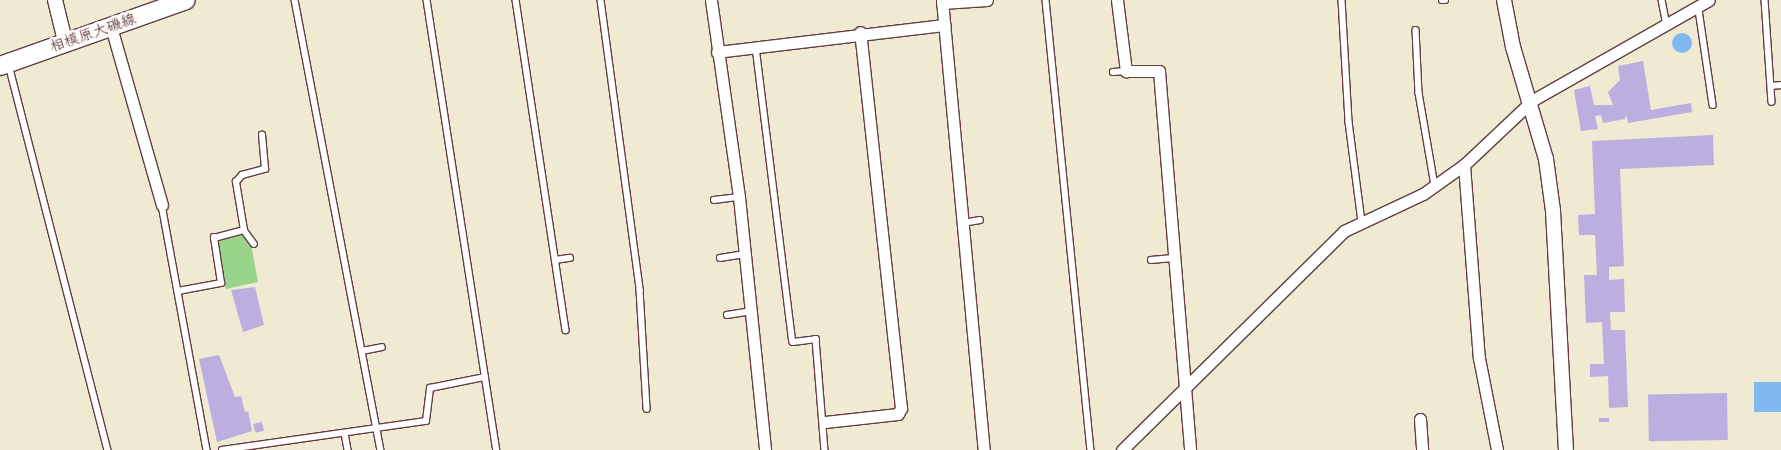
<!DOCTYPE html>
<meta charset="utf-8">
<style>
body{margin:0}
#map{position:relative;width:1781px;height:450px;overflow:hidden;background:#efead1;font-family:Itim,"Klee One",sans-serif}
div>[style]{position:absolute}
.green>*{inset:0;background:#98d489}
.water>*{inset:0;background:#7fb9f0;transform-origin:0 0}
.round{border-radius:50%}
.building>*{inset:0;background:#bdaee0;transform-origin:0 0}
.roads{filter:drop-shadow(1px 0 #633d44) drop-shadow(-1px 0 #633d44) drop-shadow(0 1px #633d44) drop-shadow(0 -1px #633d44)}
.service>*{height:5.5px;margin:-2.75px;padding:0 2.75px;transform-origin:2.75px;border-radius:2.75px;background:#fff}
.minor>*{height:11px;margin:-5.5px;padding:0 5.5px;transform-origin:5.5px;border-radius:5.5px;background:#fff}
.tertiary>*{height:14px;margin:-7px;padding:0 7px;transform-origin:7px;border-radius:7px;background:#fff}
.primary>*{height:18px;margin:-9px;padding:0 9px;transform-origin:9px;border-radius:9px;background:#fff}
span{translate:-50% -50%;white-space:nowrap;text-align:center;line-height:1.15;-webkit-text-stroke:5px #fdfcf7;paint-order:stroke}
.street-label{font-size:15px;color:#4a1f2b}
</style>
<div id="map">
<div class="green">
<div style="clip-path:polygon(241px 234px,250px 239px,258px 282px,226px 289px,217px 247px,220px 240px)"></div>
</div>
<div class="water">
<div class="round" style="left:1672px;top:33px;width:20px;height:20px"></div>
<div style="left:1781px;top:382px;width:30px;height:27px;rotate:90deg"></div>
</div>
<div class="building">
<div style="clip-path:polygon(1643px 61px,1651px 110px,1691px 103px,1692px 112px,1628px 123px,1626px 114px,1625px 119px,1603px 123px,1601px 115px,1595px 116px,1598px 129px,1581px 131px,1574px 90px,1590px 86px,1594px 105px,1613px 105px,1608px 92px,1620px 80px,1618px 66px)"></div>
<div style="clip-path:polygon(1713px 135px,1714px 165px,1620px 169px,1624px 266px,1609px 267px,1609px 280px,1624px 279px,1625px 312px,1610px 312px,1611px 330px,1625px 330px,1628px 407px,1609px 408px,1608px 376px,1590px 377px,1590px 364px,1604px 364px,1602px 322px,1586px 323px,1584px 275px,1597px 275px,1595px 235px,1579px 235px,1578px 215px,1595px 214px,1592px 141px)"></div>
<div style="clip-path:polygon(255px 287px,264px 325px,243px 332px,231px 290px)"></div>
<div style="clip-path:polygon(219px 355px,235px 397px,241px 396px,245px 412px,248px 411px,252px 431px,217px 442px,199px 359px)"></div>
<div style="left:1727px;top:393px;width:47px;height:79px;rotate:89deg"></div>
<div style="left:1599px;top:418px;width:10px;height:4px"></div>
<div style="left:262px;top:422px;width:9px;height:9px;rotate:77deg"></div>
</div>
<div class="roads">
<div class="service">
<div style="left:295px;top:0;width:458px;rotate:79.2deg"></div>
<div style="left:427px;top:0;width:455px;rotate:81.2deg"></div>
<div style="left:516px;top:0;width:334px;rotate:81.4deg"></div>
<div style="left:601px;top:0;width:293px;rotate:82.3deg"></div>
<div style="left:640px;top:290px;width:119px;rotate:86.6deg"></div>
<div style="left:1046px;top:0;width:452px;rotate:84.3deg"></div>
<div style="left:1342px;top:0;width:122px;rotate:86.7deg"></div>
<div style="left:1349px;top:122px;width:101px;rotate:82.6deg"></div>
<div style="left:1442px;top:0;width:3px"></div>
<div style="left:1662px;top:0;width:26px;rotate:79deg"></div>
<div style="left:1765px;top:0;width:102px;rotate:86.1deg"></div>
<div style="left:1699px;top:10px;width:96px;rotate:81.6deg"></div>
<div style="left:1416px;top:30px;width:63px;rotate:87.3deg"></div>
<div style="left:1419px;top:93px;width:94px;rotate:80.2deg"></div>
<div style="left:756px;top:47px;width:297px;rotate:82.9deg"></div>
<div style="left:793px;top:342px;width:23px;rotate:-7deg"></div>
<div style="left:816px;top:339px;width:111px;rotate:85.4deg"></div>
<div style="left:9px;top:65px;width:398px;rotate:75.6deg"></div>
<div style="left:1113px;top:72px;width:13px;rotate:-4deg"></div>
<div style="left:1771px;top:86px;width:10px;rotate:-6deg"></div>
<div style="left:714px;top:200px;width:25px;rotate:-7deg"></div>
<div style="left:162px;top:205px;width:249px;rotate:79.6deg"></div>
<div style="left:963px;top:223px;width:17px;rotate:-10deg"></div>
<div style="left:244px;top:230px;width:17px;rotate:54deg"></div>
<div style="left:720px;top:258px;width:25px;rotate:-9deg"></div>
<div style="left:555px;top:260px;width:15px;rotate:-8deg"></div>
<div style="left:1151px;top:260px;width:22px;rotate:-5deg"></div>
<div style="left:178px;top:291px;width:44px;rotate:-10.5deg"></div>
<div style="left:221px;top:283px;width:46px;rotate:-98.8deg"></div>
<div style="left:214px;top:238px;width:31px;rotate:-15deg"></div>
<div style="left:244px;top:230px;width:49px;rotate:-99.5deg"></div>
<div style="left:236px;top:182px;width:9px;rotate:-49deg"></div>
<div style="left:242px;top:175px;width:24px;rotate:-15deg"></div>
<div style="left:265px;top:169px;width:34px;rotate:-95deg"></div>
<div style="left:727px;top:315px;width:25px;rotate:-9deg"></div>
<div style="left:362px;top:351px;width:20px;rotate:-11deg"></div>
<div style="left:345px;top:433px;width:17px;rotate:80deg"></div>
<div style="left:222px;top:450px;width:206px;rotate:-8.1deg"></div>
<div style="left:426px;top:421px;width:33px;rotate:-83deg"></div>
<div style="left:430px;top:388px;width:56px;rotate:-11.3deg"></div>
</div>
<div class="minor">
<div style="left:711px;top:0;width:199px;rotate:81.9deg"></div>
<div style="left:739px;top:197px;width:254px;rotate:84.1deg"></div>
<div style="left:942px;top:0;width:452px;rotate:84.7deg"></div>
<div style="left:1117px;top:0;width:72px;rotate:82.8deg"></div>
<div style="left:1126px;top:71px;width:33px"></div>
<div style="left:1159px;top:71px;width:380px;rotate:85.3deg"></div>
<div style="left:942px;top:3px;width:45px;rotate:-3.8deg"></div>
<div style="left:111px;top:27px;width:185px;rotate:74deg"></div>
<div style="left:717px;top:52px;width:229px;rotate:-6.8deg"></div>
<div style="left:1464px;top:165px;width:194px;rotate:85.6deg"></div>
<div style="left:1479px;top:358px;width:94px;rotate:78.9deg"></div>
<div style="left:1420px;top:419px;width:31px;rotate:86deg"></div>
<div style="left:825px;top:422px;width:73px;rotate:-6.3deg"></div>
<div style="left:898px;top:414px;width:7px;rotate:-63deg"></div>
<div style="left:901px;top:408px;width:378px;rotate:-96.2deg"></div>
<div style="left:1122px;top:450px;width:312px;rotate:-44.6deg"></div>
<div style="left:1344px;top:231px;width:87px;rotate:-25.1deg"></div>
<div style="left:1423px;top:194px;width:50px;rotate:-35.3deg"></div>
<div style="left:1464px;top:165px;width:95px;rotate:-43.3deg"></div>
<div style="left:1533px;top:100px;width:202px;rotate:-29.6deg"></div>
</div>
<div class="tertiary">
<div style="left:55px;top:0;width:42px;rotate:76.3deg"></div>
<div style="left:1504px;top:0;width:48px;rotate:79.2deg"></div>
<div style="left:1513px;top:47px;width:117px;rotate:73.6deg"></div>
<div style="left:1546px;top:159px;width:52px;rotate:82.3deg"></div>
<div style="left:1553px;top:211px;width:239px;rotate:86.9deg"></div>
</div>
<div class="primary">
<div style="left:0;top:66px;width:197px;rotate:-19.5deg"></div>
</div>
</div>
<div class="street-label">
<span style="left:93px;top:33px;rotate:-19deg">相模原大磯線</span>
</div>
</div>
